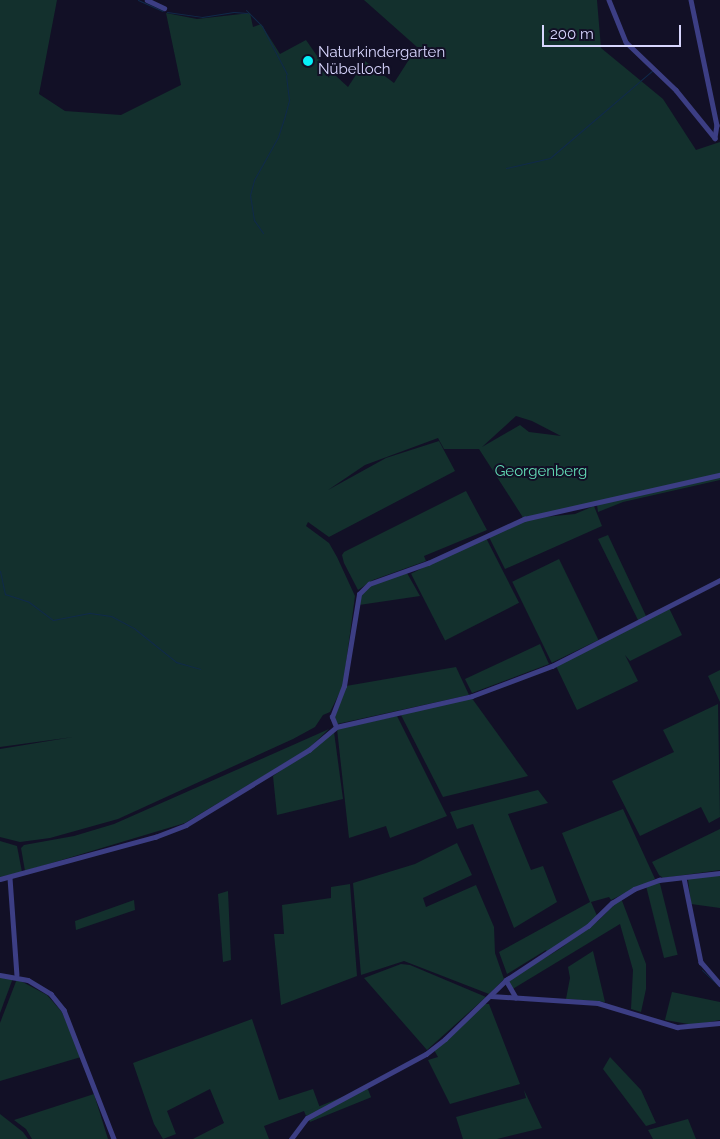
<!DOCTYPE html>
<meta charset="utf-8">
<style>
body{margin:0}
#map{position:relative;width:720px;height:1139px;overflow:hidden;background:#121026;font-family:Raleway,sans-serif}
div>[style]{position:absolute}
.green>*{inset:0;background:#13302d;transform-origin:0 0}
.stream>*{height:1px;margin:-0.5px;padding:0 0.5px;transform-origin:0.5px;border-radius:0.5px;background:#102a4a}
.minor>*{height:4.5px;margin:-2.25px;padding:0 2.25px;transform-origin:2.25px;border-radius:2.25px;background:#3c3e84}
.dots>*{width:14px;height:14px;translate:-50% -50%;box-sizing:border-box;border:2px solid #121026;border-radius:50%}
span{translate:-50% -50%;white-space:nowrap;text-align:center;line-height:1.15;-webkit-text-stroke:4px #121026;paint-order:stroke}
.poi-label{font-size:15px;color:#d8d6fe}
.left{translate:0 -50%;text-align:left}
.park-label{font-size:15px;color:#63ddb6}
.scale{position:absolute;left:542px;top:25px;width:139px;height:22px;box-sizing:border-box;border:2px solid #d8d6fe;border-top:0;padding-left:6px;font-size:15px;line-height:18px;white-space:nowrap;color:#d8d6fe;-webkit-text-stroke:4px #121026;paint-order:stroke}
</style>
<div id="map">
<div class="green">
<div style="clip-path:polygon(evenodd,0 0,57px 0,39px 94px,65px 111px,121px 115px,181px 85px,166px 13px,197px 19px,250px 13px,253px 27px,261px 24px,280px 54px,306px 40px,322px 63px,348px 87px,365px 61px,394px 83px,417px 47px,364px 0,597px 0,601px 48px,663px 99px,696px 150px,720px 142px,720px 475px,524px 519px,479px 449px,444px 449px,438px 438px,365px 465px,328px 490px,386px 458px,439px 441px,455px 471px,329px 537px,308px 522px,306px 526px,329px 543px,337px 557px,355px 596px,343px 686px,330px 712px,323px 715px,315px 727px,293px 739px,118px 819px,50px 838px,20px 842px,0 837px,0 749px,73px 737px,0 747px,0 0,516px 416px,532px 421px,561px 436px,529px 432px,520px 425px,482px 447px,516px 416px)"></div>
<div style="clip-path:polygon(720px 476px,720px 480px,623px 502px,598px 512px,597px 505px)"></div>
<div style="clip-path:polygon(466px 491px,487px 530px,424px 556px,426px 561px,373px 580px,358px 590px,344px 563px,342px 555px,344px 552px)"></div>
<div style="clip-path:polygon(594px 506px,602px 526px,505px 569px,489px 537px,524px 519px,575px 514px)"></div>
<div style="clip-path:polygon(608px 535px,647px 618px,639px 622px,598px 539px)"></div>
<div style="left:485px;top:536px;width:75px;height:83px;rotate:63deg"></div>
<div style="left:559px;top:559px;width:90px;height:52px;rotate:64deg"></div>
<div style="clip-path:polygon(407px 573px,420px 596px,359px 605px,360px 595px,370px 585px)"></div>
<div style="clip-path:polygon(669px 608px,682px 635px,630px 661px,625px 655px,638px 681px,577px 710px,556px 666px)"></div>
<div style="clip-path:polygon(540px 644px,549px 664px,472px 693px,465px 679px)"></div>
<div style="clip-path:polygon(456px 667px,469px 695px,337px 724px,335px 717px,346px 686px)"></div>
<div style="clip-path:polygon(720px 670px,720px 702px,708px 676px)"></div>
<div style="clip-path:polygon(471px 697px,528px 776px,443px 797px,401px 715px)"></div>
<div style="clip-path:polygon(718px 704px,720px 817px,709px 823px,701px 807px,640px 836px,612px 781px,674px 752px,663px 730px)"></div>
<div style="clip-path:polygon(397px 716px,447px 816px,390px 838px,386px 826px,349px 838px,337px 729px)"></div>
<div style="clip-path:polygon(329px 729px,308px 749px,185px 823px,25px 871px,21px 848px,24px 845px,74px 836px,114px 824px)"></div>
<div style="clip-path:polygon(334px 732px,343px 799px,277px 815px,273px 776px)"></div>
<div style="clip-path:polygon(538px 790px,548px 803px,508px 814px,531px 870px,543px 866px,557px 902px,514px 928px,473px 824px,457px 829px,450px 812px)"></div>
<div style="clip-path:polygon(623px 809px,655px 879px,611px 900px,609px 897px,591px 902px,598px 918px,547px 953px,546px 950px,507px 974px,499px 952px,590px 902px,562px 833px)"></div>
<div style="clip-path:polygon(720px 829px,720px 870px,663px 878px,659px 875px,652px 862px)"></div>
<div style="clip-path:polygon(0 841px,17px 846px,22px 872px,0 877px)"></div>
<div style="clip-path:polygon(457px 843px,472px 875px,423px 898px,426px 907px,476px 885px,494px 927px,495px 953px,504px 979px,489px 994px,404px 961px,361px 975px,353px 883px,415px 864px)"></div>
<div style="clip-path:polygon(720px 874px,720px 908px,691px 904px,688px 879px)"></div>
<div style="left:659px;top:880px;width:77px;height:14px;rotate:76deg"></div>
<div style="clip-path:polygon(350px 884px,357px 976px,281px 1005px,274px 934px,284px 934px,282px 905px,331px 898px,331px 887px)"></div>
<div style="clip-path:polygon(228px 891px,231px 960px,223px 962px,218px 894px)"></div>
<div style="clip-path:polygon(621px 898px,646px 964px,646px 989px,641px 1012px,631px 1009px,633px 970px,620px 924px,511px 990px,508px 980px,558px 950px,598px 921px)"></div>
<div style="clip-path:polygon(134px 900px,135px 910px,76px 930px,75px 921px)"></div>
<div style="clip-path:polygon(593px 951px,605px 1002px,566px 999px,570px 978px,568px 967px)"></div>
<div style="clip-path:polygon(401px 964px,410px 965px,486px 997px,427px 1050px,364px 978px)"></div>
<div style="clip-path:polygon(0 977px,13px 978px,0 1013px)"></div>
<div style="clip-path:polygon(17px 979px,47px 995px,62px 1012px,81px 1057px,0 1081px,0 1023px)"></div>
<div style="clip-path:polygon(672px 992px,720px 1002px,720px 1020px,694px 1025px,665px 1020px)"></div>
<div style="clip-path:polygon(485px 1004px,489px 1004px,520px 1084px,450px 1104px,428px 1060px,438px 1057px,434px 1050px)"></div>
<div style="clip-path:polygon(252px 1019px,279px 1100px,313px 1089px,320px 1108px,306px 1116px,304px 1111px,264px 1126px,269px 1139px,193px 1139px,224px 1123px,210px 1089px,167px 1111px,176px 1134px,163px 1139px,154px 1124px,133px 1063px)"></div>
<div style="clip-path:polygon(610px 1057px,641px 1090px,656px 1123px,646px 1126px,603px 1069px)"></div>
<div style="left:367px;top:1087px;width:11px;height:66px;rotate:68deg"></div>
<div style="clip-path:polygon(524px 1090px,542px 1128px,497px 1139px,463px 1139px,456px 1117px,526px 1098px)"></div>
<div style="clip-path:polygon(94px 1094px,108px 1139px,32px 1139px,26px 1129px,14px 1120px)"></div>
<div style="clip-path:polygon(0 1114px,23px 1132px,28px 1139px,0 1139px)"></div>
<div style="clip-path:polygon(688px 1119px,696px 1139px,653px 1139px,648px 1130px)"></div>
</div>
<div class="stream">
<div style="left:138px;top:0;width:27px;rotate:24deg"></div>
<div style="left:246px;top:10px;width:23px;rotate:45deg"></div>
<div style="left:262px;top:26px;width:54px;rotate:62.5deg"></div>
<div style="left:167px;top:12px;width:35px;rotate:8deg"></div>
<div style="left:202px;top:17px;width:32px;rotate:-9deg"></div>
<div style="left:234px;top:12px;width:13px;rotate:4deg"></div>
<div style="left:506px;top:168px;width:45px;rotate:-12.8deg"></div>
<div style="left:550px;top:158px;width:134px;rotate:-40.5deg"></div>
<div style="left:263px;top:233px;width:16px;rotate:-125deg"></div>
<div style="left:254px;top:220px;width:25px;rotate:-99deg"></div>
<div style="left:250px;top:195px;width:16px;rotate:-75deg"></div>
<div style="left:254px;top:180px;width:49px;rotate:-60.8deg"></div>
<div style="left:278px;top:137px;width:19px;rotate:-72deg"></div>
<div style="left:284px;top:119px;width:20px;rotate:-75deg"></div>
<div style="left:289px;top:100px;width:25px;rotate:-97deg"></div>
<div style="left:0;top:571px;width:24px;rotate:78deg"></div>
<div style="left:5px;top:594px;width:25px;rotate:18deg"></div>
<div style="left:29px;top:602px;width:30px;rotate:37deg"></div>
<div style="left:53px;top:620px;width:38px;rotate:-11deg"></div>
<div style="left:90px;top:613px;width:21px;rotate:8deg"></div>
<div style="left:111px;top:616px;width:27px;rotate:28deg"></div>
<div style="left:135px;top:629px;width:53px;rotate:38.8deg"></div>
<div style="left:176px;top:662px;width:25px;rotate:16deg"></div>
<div style="left:702px;top:970px;width:25px;rotate:43deg"></div>
</div>
<div class="minor">
<div style="left:147px;top:0;width:19px;rotate:25deg"></div>
<div style="left:609px;top:0;width:45px;rotate:68deg"></div>
<div style="left:626px;top:42px;width:69px;rotate:43.8deg"></div>
<div style="left:676px;top:90px;width:62px;rotate:50.9deg"></div>
<div style="left:691px;top:0;width:128px;rotate:78.3deg"></div>
<div style="left:717px;top:125px;width:13px;rotate:99deg"></div>
<div style="left:336px;top:727px;width:11px;rotate:-112deg"></div>
<div style="left:332px;top:717px;width:33px;rotate:-69deg"></div>
<div style="left:344px;top:686px;width:93px;rotate:-80.7deg"></div>
<div style="left:359px;top:594px;width:14px;rotate:-45deg"></div>
<div style="left:369px;top:584px;width:63px;rotate:-19.6deg"></div>
<div style="left:428px;top:563px;width:106px;rotate:-24.6deg"></div>
<div style="left:524px;top:519px;width:201px;rotate:-12.7deg"></div>
<div style="left:10px;top:878px;width:97px;rotate:85.9deg"></div>
<div style="left:684px;top:878px;width:86px;rotate:78.6deg"></div>
<div style="left:701px;top:962px;width:29px;rotate:49deg"></div>
<div style="left:0;top:879px;width:161px;rotate:-15.2deg"></div>
<div style="left:155px;top:837px;width:33px;rotate:-21deg"></div>
<div style="left:186px;top:825px;width:144px;rotate:-31.4deg"></div>
<div style="left:309px;top:750px;width:35px;rotate:-40deg"></div>
<div style="left:336px;top:727px;width:139px;rotate:-12.8deg"></div>
<div style="left:472px;top:696px;width:85px;rotate:-20.6deg"></div>
<div style="left:552px;top:666px;width:189px;rotate:-27.1deg"></div>
<div style="left:0;top:975px;width:28px;rotate:10deg"></div>
<div style="left:28px;top:980px;width:27px;rotate:31deg"></div>
<div style="left:51px;top:994px;width:21px;rotate:51deg"></div>
<div style="left:64px;top:1010px;width:138px;rotate:68.8deg"></div>
<div style="left:506px;top:980px;width:20px;rotate:60deg"></div>
<div style="left:491px;top:996px;width:107px;rotate:3.7deg"></div>
<div style="left:598px;top:1003px;width:83px;rotate:16.9deg"></div>
<div style="left:677px;top:1027px;width:43px;rotate:-5.3deg"></div>
<div style="left:291px;top:1139px;width:26px;rotate:-53deg"></div>
<div style="left:307px;top:1118px;width:135px;rotate:-28.3deg"></div>
<div style="left:426px;top:1054px;width:24px;rotate:-38deg"></div>
<div style="left:445px;top:1039px;width:85px;rotate:-44deg"></div>
<div style="left:506px;top:980px;width:98px;rotate:-33.4deg"></div>
<div style="left:588px;top:926px;width:33px;rotate:-44deg"></div>
<div style="left:612px;top:903px;width:26px;rotate:-32deg"></div>
<div style="left:634px;top:889px;width:27px;rotate:-20deg"></div>
<div style="left:659px;top:880px;width:61px;rotate:-6.5deg"></div>
</div>
<div class="dots">
<div style="left:308px;top:61px;background:#07f1f9"></div>
</div>
<div class="poi-label">
<span class="left" style="left:318px;top:61px">Naturkindergarten<br>Nübelloch</span>
</div>
<div class="park-label">
<span style="left:541px;top:472px">Georgenberg</span>
</div>
<div class="scale">200 m</div>
</div>
